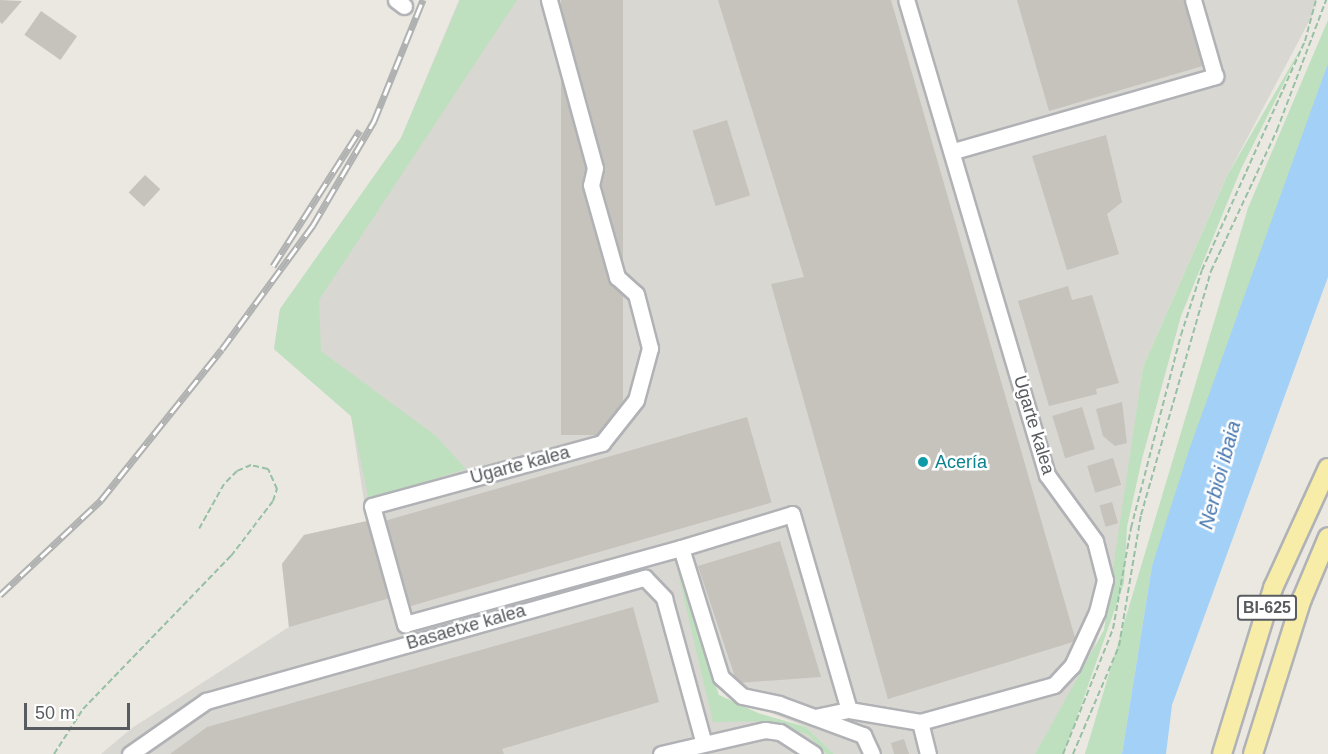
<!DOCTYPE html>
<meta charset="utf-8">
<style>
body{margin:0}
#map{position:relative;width:1328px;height:754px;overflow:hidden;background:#eae8e0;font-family:Helvetica,sans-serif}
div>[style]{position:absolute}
.industrial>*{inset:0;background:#d9d7d2}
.green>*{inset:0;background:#bee0bf}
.water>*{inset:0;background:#a3d0f7}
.building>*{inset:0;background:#c6c2bc;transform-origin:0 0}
.path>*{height:2px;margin-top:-1px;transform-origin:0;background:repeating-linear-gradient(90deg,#98c0a5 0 6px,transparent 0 9px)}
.roads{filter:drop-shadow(2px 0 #b0b2b6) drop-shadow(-2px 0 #b0b2b6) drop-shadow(0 2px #b0b2b6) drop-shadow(0 -2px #b0b2b6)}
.minor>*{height:15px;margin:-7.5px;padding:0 7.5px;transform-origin:7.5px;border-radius:7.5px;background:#fff}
.major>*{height:18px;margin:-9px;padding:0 9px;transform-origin:9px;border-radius:9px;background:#f7eda8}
.rail>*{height:7px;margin-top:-3.5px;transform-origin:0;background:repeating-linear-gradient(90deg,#fff 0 14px,#b0b1b1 0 28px);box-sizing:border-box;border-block:2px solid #b0b1b1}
.dots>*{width:16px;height:16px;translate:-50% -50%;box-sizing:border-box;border:3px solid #fff;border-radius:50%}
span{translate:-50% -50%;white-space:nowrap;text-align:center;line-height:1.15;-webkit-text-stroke:5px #fff;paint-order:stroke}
.shield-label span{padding:2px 4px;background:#fff;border:2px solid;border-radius:4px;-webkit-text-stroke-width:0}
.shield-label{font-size:16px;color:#585b5f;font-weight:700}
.street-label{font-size:18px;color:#585b5f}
.culture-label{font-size:18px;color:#0d838f}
.left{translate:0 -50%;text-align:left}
.water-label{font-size:20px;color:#4676ae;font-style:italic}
.scale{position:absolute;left:24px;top:703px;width:106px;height:27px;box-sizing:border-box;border:3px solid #585b5f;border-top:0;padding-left:8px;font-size:18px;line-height:21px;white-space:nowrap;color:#585b5f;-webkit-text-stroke:4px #fff;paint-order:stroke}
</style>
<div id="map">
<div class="industrial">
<div style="clip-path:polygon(459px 0,1316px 0,1312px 16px,1226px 178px,1143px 367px,1112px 589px,1093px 652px,1035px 754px,834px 754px,806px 727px,731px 697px,714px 679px,680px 578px,714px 721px,766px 721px,808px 735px,826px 754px,101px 754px,132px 728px,289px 627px,282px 564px,304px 535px,367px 521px,351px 416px,274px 349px,280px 309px,401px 138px)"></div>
</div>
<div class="green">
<div style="clip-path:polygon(460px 0,517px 0,319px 300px,321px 351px,436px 436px,466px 469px,369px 500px,351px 416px,274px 349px,280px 309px,401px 138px)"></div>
<div style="clip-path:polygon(1328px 20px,1328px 63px,1152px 566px,1122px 754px,1085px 754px,1248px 208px)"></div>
<div style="clip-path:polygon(1305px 41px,1241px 169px,1181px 316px,1142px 459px,1127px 527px,1124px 583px,1064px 754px,1035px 754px,1104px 630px,1143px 367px,1227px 176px)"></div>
<div style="clip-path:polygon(677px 569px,719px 695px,758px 713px,806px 727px,834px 754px,826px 754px,808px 735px,766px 721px,713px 722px)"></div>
</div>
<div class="water">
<div style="clip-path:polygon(1328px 63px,1328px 277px,1172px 705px,1166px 754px,1122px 754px,1152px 566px,1189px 450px)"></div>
</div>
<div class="building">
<div style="clip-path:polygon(0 0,22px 1px,2px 24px,0 22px)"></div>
<div style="left:561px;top:0;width:62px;height:435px"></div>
<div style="clip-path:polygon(718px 0,891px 0,1076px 641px,888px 699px,771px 284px,804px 277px)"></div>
<div style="clip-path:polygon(1017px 0,1187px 0,1206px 65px,1049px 111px)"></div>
<div style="left:41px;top:11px;width:44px;height:29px;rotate:35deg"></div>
<div style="left:727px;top:120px;width:79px;height:36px;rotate:73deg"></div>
<div style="clip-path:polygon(1106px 135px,1122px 202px,1107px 214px,1119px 254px,1067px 270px,1032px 156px)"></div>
<div style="left:145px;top:175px;width:21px;height:24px;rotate:43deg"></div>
<div style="clip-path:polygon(1068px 286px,1072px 300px,1092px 295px,1119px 383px,1096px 389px,1097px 394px,1049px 406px,1018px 301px)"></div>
<div style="clip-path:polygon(1122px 402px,1127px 443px,1115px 446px,1103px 436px,1096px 409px)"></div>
<div style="left:1082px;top:407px;width:44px;height:31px;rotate:73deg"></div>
<div style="left:747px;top:417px;width:89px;height:379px;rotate:74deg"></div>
<div style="left:1113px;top:458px;width:28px;height:27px;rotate:73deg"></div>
<div style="left:1112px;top:502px;width:22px;height:13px;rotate:74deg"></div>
<div style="clip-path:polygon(367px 521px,390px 598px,289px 627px,282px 564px,304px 535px)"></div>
<div style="clip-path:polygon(780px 541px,821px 677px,737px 683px,698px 566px)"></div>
<div style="clip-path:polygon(633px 607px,659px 702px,502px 749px,504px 754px,170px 754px,207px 727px)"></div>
<div style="clip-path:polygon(904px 739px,909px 754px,894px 754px,891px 743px)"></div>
</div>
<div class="path">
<div style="left:54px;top:754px;width:54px;rotate:-57.2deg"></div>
<div style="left:83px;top:709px;width:213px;rotate:-46deg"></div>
<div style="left:231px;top:556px;width:69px;rotate:-52.6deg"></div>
<div style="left:273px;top:501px;width:13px;rotate:-72deg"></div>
<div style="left:277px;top:489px;width:22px;rotate:-114deg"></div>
<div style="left:268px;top:469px;width:17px;rotate:-167deg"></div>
<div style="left:251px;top:465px;width:15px;rotate:157deg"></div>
<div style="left:237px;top:471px;width:18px;rotate:135deg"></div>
<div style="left:224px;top:484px;width:51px;rotate:119.1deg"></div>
<div style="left:1063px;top:754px;width:135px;rotate:-68.2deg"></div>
<div style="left:1113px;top:629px;width:103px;rotate:-79.9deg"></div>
<div style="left:1131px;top:528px;width:199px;rotate:-75.5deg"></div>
<div style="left:1181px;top:335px;width:68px;rotate:-72.1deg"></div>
<div style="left:1202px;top:270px;width:251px;rotate:-65.8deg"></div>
<div style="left:1305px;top:41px;width:42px;rotate:-75deg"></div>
<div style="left:1073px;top:754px;width:117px;rotate:-66.9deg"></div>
<div style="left:1119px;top:646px;width:133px;rotate:-80.5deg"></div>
<div style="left:1141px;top:515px;width:254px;rotate:-74deg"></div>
<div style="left:1211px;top:271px;width:156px;rotate:-64.9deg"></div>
<div style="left:1277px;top:130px;width:139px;rotate:-69.3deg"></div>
</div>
<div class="roads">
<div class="minor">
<div style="left:396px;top:0;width:10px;rotate:37deg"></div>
<div style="left:549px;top:0;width:174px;rotate:74.7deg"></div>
<div style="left:595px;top:168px;width:17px;rotate:103deg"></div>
<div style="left:591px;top:185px;width:96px;rotate:74.2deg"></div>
<div style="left:617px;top:277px;width:25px;rotate:42deg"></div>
<div style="left:636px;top:294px;width:56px;rotate:75.5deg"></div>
<div style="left:650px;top:348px;width:54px;rotate:105.1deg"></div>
<div style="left:636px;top:400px;width:55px;rotate:128.3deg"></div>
<div style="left:602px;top:443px;width:238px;rotate:164.7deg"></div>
<div style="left:372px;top:506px;width:123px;rotate:74.4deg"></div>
<div style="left:405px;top:624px;width:286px;rotate:-15.4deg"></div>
<div style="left:681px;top:548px;width:135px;rotate:72.8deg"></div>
<div style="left:721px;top:677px;width:28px;rotate:42deg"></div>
<div style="left:742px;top:696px;width:38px;rotate:12deg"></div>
<div style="left:779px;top:704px;width:90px;rotate:20.3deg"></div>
<div style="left:863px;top:735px;width:21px;rotate:65deg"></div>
<div style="left:954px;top:151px;width:272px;rotate:-16deg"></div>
<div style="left:1215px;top:76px;width:79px;rotate:-106.1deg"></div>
<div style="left:681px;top:548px;width:116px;rotate:-17deg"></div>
<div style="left:792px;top:514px;width:204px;rotate:73.8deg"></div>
<div style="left:815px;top:717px;width:35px;rotate:-12deg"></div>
<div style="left:849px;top:710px;width:72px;rotate:9.6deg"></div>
<div style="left:920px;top:722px;width:139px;rotate:-15.4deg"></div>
<div style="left:1054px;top:685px;width:26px;rotate:-47deg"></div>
<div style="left:1072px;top:666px;width:60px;rotate:-65.2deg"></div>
<div style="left:1097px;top:612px;width:33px;rotate:-76deg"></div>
<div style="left:1105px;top:580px;width:40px;rotate:-104.4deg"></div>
<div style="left:1095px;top:541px;width:82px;rotate:-126deg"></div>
<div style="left:1047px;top:475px;width:495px;rotate:-106.5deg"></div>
<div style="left:920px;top:722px;width:33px;rotate:76deg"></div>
<div style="left:130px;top:754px;width:93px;rotate:-34.9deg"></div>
<div style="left:206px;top:701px;width:456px;rotate:-15.7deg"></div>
<div style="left:645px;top:578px;width:28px;rotate:46deg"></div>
<div style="left:664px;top:598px;width:148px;rotate:74.7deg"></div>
<div style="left:661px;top:754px;width:107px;rotate:-13deg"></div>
<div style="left:765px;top:730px;width:15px;rotate:8deg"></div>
<div style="left:780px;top:732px;width:40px;rotate:32.9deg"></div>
</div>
<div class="major">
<div style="left:1222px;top:754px;width:174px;rotate:-72.9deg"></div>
<div style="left:1273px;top:588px;width:132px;rotate:-65.4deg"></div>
<div style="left:1253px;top:754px;width:163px;rotate:-72.5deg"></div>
<div style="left:1302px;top:599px;width:67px;rotate:-67.2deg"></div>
</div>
</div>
<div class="rail">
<div style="left:273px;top:266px;width:161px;rotate:-57.4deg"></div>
<div style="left:0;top:595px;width:139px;rotate:-43.2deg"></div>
<div style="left:101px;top:500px;width:193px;rotate:-51.3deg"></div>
<div style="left:222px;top:349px;width:154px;rotate:-53.7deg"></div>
<div style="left:313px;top:225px;width:121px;rotate:-59.6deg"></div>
<div style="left:374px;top:121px;width:131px;rotate:-68deg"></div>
</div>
<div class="dots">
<div style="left:923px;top:462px;background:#0f9aa8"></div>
</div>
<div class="shield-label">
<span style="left:1267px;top:608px">BI-625</span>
</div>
<div class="street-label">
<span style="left:1034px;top:425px;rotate:73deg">Ugarte kalea</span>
<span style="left:520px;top:465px;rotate:-15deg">Ugarte kalea</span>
<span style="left:466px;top:627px;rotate:-16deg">Basaetxe kalea</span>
</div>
<div class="culture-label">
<span class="left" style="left:935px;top:462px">Acería</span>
</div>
<div class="water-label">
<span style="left:1220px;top:475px;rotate:-75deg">Nerbioi ibaia</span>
</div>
<div class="scale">50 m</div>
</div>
